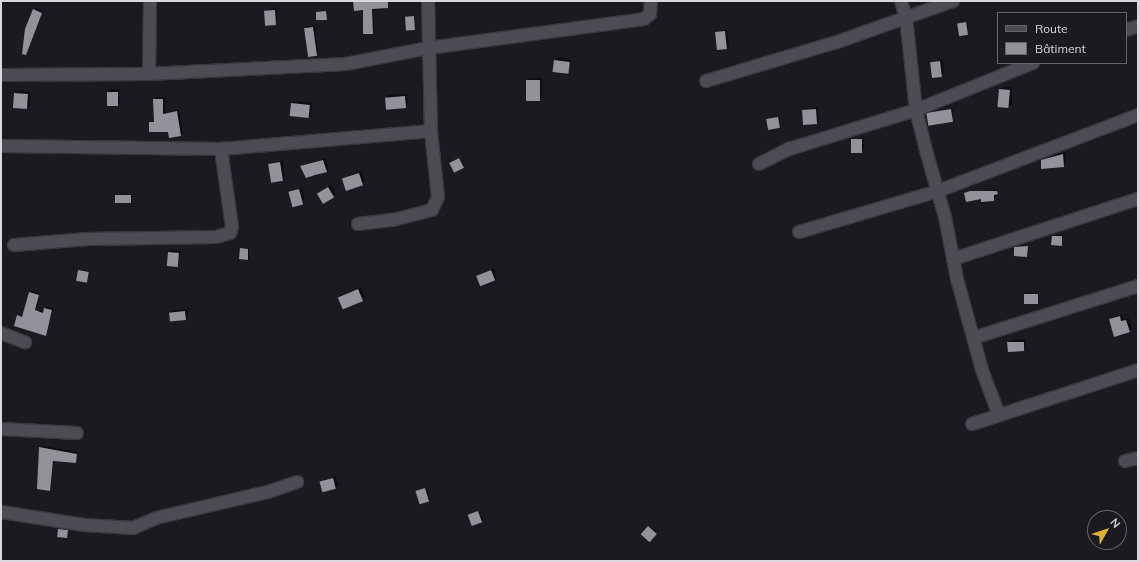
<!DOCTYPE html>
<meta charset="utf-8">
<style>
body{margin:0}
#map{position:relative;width:1139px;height:562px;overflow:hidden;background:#1b1a20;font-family:Mulish,sans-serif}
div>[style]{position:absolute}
.shadow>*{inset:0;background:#0007;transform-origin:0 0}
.building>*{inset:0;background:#939199;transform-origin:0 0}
.roads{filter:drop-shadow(1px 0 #39383c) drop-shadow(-1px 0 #39383c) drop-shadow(0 1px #39383c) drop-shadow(0 -1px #39383c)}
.minor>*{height:12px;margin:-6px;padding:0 6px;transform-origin:6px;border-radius:6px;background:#4d4b53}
span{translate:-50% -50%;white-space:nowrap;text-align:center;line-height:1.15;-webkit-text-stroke:4px #1b1a20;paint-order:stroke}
.frame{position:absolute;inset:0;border:2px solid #d9d8dc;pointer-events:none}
.legend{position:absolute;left:997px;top:12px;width:130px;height:52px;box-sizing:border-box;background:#1b1a20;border:1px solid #67666b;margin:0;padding:5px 7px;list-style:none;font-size:12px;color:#d9d8dc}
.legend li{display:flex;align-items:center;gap:8px;height:20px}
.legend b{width:20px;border:1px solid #67666b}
.north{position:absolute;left:1087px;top:510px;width:40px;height:40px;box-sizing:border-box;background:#1b1a20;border:1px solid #67666b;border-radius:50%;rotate:51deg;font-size:11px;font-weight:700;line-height:16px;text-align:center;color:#d9d8dc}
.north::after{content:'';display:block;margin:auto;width:14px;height:18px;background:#dfb034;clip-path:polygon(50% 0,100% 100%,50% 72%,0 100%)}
</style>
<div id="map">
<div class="shadow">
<div style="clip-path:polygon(354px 1px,373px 1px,374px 31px,372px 33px,364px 9px)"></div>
<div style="clip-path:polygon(277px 7px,278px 21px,266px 24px,265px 11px)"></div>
<div style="clip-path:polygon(36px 8px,43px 11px,25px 54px,34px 10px)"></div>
<div style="clip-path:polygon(327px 11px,326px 19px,317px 12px,318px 11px)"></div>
<div style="clip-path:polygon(415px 16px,415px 28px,414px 29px,406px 17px)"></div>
<div style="clip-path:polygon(967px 22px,968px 33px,967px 34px,958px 23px)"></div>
<div style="clip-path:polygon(307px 26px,315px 26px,318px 53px,316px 55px,305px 28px)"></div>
<div style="clip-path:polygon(727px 29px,729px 45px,727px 48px,716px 33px)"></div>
<div style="clip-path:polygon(557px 57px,572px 60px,568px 73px,553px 71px)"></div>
<div style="clip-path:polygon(943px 59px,944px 74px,942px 76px,931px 63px)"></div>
<div style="clip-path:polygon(529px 78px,542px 78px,542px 97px,539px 100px,526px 80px)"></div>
<div style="clip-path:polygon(1003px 87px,1012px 87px,1012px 104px,1009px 107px,1000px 90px)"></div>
<div style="clip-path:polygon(110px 89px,120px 89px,120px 103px,118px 105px,108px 105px,108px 92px)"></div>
<div style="clip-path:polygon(18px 91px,30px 92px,30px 105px,27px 107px,15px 94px)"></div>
<div style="clip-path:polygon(407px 94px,408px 105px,405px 107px,386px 98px,389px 95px)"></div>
<div style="clip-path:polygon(156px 97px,165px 97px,165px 112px,179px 110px,183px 133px,181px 135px,169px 131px,150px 131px,150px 122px,155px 120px)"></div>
<div style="clip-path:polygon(294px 101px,312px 103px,311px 115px,308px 117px,292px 103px)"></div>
<div style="clip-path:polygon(818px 107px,819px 120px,816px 123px,803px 110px)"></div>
<div style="clip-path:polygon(953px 108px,952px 121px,928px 114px,930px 112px)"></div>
<div style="clip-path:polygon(779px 117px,780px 128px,767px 120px,768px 119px)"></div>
<div style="clip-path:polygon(864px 137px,864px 149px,862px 152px,852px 140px)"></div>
<div style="clip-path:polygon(1065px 152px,1066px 164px,1063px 166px,1042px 160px)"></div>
<div style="clip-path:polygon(326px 158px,329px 169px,326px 171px,301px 167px)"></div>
<div style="clip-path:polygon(460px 158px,465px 166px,455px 172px,452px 163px)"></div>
<div style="clip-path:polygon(283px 160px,285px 177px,282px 180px,269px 164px)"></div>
<div style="clip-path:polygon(362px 171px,365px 181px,362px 184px,343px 178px)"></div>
<div style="clip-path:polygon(331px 185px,336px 194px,333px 196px,318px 194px)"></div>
<div style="clip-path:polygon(302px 187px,305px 201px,302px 203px,289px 192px)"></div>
<div style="clip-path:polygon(998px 190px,994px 200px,965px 193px,966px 192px)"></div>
<div style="clip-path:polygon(117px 194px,132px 194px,131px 202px,116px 195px)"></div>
<div style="clip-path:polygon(1054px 235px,1063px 235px,1062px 245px,1052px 244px)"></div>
<div style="clip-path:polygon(1016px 246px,1028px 246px,1028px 254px,1015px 247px)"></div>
<div style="clip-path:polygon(249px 248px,249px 258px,247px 259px,241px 249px)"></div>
<div style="clip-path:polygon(171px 250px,181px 251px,177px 266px,169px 252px)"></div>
<div style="clip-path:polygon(494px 268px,497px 277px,494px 279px,477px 276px)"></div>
<div style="clip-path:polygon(80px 270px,90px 271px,87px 282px,79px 271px)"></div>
<div style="left:361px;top:287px;width:11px;height:24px;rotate:68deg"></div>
<div style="clip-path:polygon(31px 291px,40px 293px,37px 309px,45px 311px,47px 307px,54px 308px,45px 335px,18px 316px,24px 315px)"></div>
<div style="clip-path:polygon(1039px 293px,1038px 303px,1025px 294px,1026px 293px)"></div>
<div style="clip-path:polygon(188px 309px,188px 317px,185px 319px,170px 312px,173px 310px)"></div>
<div style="clip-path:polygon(1122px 314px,1123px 319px,1129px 318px,1132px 329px,1129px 331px,1110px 319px)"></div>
<div style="clip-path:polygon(1026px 339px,1024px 350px,1008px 342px,1011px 340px)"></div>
<div style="clip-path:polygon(43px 446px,79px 452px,76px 462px,55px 460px,49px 490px,40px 448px)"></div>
<div style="clip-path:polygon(336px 476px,338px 485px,335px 488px,320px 481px)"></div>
<div style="clip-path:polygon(426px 488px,430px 499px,429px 500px,417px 492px)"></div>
<div style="clip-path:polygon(479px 511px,483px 520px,473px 525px,470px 515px)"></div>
<div style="left:649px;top:526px;width:11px;height:10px;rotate:41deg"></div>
<div style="clip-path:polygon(60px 528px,68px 529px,66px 537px,58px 536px)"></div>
</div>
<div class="building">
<div style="clip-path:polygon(353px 1px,388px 1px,388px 8px,372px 9px,373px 34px,363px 34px,363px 10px,354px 11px)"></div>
<div style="clip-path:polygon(33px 9px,42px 13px,26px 55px,22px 54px,25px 29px)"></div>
<div style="left:275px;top:10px;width:15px;height:11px;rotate:86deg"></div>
<div style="clip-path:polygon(326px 11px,327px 20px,316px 20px,316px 12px)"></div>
<div style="left:414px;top:16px;width:14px;height:9px;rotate:86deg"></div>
<div style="left:966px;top:22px;width:13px;height:9px;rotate:81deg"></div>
<div style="left:313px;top:27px;width:29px;height:9px;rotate:82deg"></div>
<div style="left:725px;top:31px;width:18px;height:10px;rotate:84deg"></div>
<div style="left:554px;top:60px;width:16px;height:12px;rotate:7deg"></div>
<div style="left:940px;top:61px;width:16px;height:10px;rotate:83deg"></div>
<div style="left:526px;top:80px;width:14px;height:21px"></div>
<div style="left:999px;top:89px;width:11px;height:18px;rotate:5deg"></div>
<div style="left:107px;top:92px;width:11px;height:14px"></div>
<div style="left:14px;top:93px;width:14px;height:15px;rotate:4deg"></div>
<div style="left:405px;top:96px;width:12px;height:20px;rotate:85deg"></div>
<div style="clip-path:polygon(153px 99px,163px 99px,163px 114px,177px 111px,181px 136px,169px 138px,168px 132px,149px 132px,149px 122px,154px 122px)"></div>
<div style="left:291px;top:103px;width:19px;height:13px;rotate:6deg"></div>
<div style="left:816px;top:109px;width:15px;height:14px;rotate:86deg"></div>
<div style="left:951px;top:109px;width:13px;height:25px;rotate:81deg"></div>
<div style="left:778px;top:117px;width:11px;height:12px;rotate:80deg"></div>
<div style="left:862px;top:139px;width:14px;height:11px;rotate:90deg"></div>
<div style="clip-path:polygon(1063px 154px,1064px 167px,1041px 169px,1041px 160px)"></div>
<div style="left:459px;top:158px;width:11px;height:11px;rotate:63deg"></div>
<div style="clip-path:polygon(323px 160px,327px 172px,315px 175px,306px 178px,300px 166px)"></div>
<div style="left:280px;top:162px;width:19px;height:12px;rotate:81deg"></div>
<div style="left:359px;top:173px;width:13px;height:18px;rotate:72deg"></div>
<div style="left:328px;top:187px;width:12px;height:13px;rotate:59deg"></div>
<div style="left:299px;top:189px;width:16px;height:11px;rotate:75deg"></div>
<div style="clip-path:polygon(970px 191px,997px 191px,998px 194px,994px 195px,994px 201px,981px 202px,981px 199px,966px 202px,964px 193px)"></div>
<div style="left:115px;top:195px;width:16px;height:8px"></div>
<div style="clip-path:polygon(1052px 236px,1062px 236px,1062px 246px,1051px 245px)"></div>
<div style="clip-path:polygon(1028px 246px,1027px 257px,1014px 256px,1014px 247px)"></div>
<div style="clip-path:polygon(240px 248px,248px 249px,248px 260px,239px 259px)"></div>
<div style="left:168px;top:252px;width:11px;height:14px;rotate:5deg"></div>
<div style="left:78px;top:270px;width:11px;height:11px;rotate:10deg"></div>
<div style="left:491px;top:270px;width:11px;height:16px;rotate:68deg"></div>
<div style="left:358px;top:289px;width:13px;height:22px;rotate:67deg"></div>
<div style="clip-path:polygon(29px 292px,39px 295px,35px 310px,43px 313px,44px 308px,52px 310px,46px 336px,14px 326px,17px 315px,22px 317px)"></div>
<div style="left:1024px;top:294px;width:14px;height:10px"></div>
<div style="left:185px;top:311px;width:9px;height:16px;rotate:84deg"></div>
<div style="clip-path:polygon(1120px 316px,1121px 321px,1126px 320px,1130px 332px,1114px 337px,1109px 319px)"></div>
<div style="clip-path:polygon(1007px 342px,1024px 342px,1024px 351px,1008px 352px)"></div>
<div style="clip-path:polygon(39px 447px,77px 454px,76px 463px,53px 461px,50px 491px,37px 489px)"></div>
<div style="left:333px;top:478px;width:11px;height:14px;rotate:75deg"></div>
<div style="left:425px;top:488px;width:14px;height:10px;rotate:73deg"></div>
<div style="left:478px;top:511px;width:12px;height:11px;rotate:70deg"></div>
<div style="left:648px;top:526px;width:12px;height:11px;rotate:42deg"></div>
<div style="left:58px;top:529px;width:10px;height:8px;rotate:6deg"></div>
</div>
<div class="roads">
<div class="minor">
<div style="left:901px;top:1px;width:17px;rotate:73deg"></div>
<div style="left:906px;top:17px;width:94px;rotate:83.9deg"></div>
<div style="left:916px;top:110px;width:38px;rotate:76deg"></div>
<div style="left:925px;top:147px;width:73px;rotate:74.1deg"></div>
<div style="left:945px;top:217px;width:63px;rotate:79deg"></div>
<div style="left:957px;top:279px;width:94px;rotate:74.6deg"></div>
<div style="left:982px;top:370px;width:48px;rotate:69.3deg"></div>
<div style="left:1126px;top:30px;width:13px;rotate:-18deg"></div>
<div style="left:149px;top:74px;width:73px;rotate:-89.2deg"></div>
<div style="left:1px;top:75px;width:148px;rotate:-0.4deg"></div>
<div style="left:149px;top:74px;width:197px;rotate:-2.9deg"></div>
<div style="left:346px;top:64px;width:84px;rotate:-11deg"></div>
<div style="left:428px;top:48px;width:218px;rotate:-7.6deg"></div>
<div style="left:644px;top:19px;width:8px;rotate:-40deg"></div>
<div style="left:650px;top:14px;width:13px;rotate:-86deg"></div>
<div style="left:706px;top:81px;width:140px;rotate:-16.6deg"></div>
<div style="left:840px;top:41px;width:120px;rotate:-19.5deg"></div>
<div style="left:1px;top:146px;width:220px;rotate:0.8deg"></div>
<div style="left:221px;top:149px;width:211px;rotate:-4.9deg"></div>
<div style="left:759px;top:164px;width:34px;rotate:-27deg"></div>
<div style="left:789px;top:149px;width:133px;rotate:-17.1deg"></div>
<div style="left:916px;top:110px;width:126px;rotate:-21.9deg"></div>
<div style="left:358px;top:224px;width:35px;rotate:-7deg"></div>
<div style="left:393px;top:220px;width:40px;rotate:-14.4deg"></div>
<div style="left:432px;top:210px;width:14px;rotate:-65deg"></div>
<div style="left:438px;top:197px;width:66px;rotate:-96.1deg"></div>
<div style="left:431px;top:131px;width:130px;rotate:-91.3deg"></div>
<div style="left:799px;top:232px;width:145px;rotate:-16.4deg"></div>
<div style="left:938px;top:191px;width:214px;rotate:-20.8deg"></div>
<div style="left:14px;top:245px;width:74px;rotate:-4.6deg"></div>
<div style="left:88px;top:239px;width:128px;rotate:-0.9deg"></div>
<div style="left:216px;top:237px;width:15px;rotate:-16deg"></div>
<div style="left:230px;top:233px;width:6px;rotate:-72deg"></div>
<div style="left:232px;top:227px;width:79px;rotate:-98deg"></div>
<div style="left:953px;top:259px;width:194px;rotate:-18deg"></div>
<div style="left:1px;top:333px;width:26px;rotate:21deg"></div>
<div style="left:973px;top:338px;width:173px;rotate:-17.5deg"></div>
<div style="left:972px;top:424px;width:175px;rotate:-18deg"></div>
<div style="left:1px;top:429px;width:76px;rotate:3deg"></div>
<div style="left:1125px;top:461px;width:13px;rotate:-13deg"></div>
<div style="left:1px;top:512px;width:84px;rotate:8.9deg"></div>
<div style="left:84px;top:525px;width:49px;rotate:3.5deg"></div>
<div style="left:133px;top:528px;width:25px;rotate:-23deg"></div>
<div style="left:156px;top:518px;width:115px;rotate:-13.1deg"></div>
<div style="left:268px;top:492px;width:31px;rotate:-19deg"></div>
</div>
</div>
<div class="frame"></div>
<ul class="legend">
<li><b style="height:5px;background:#4d4b53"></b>Route</li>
<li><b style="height:11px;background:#939199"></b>Bâtiment</li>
</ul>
<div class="north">N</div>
</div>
